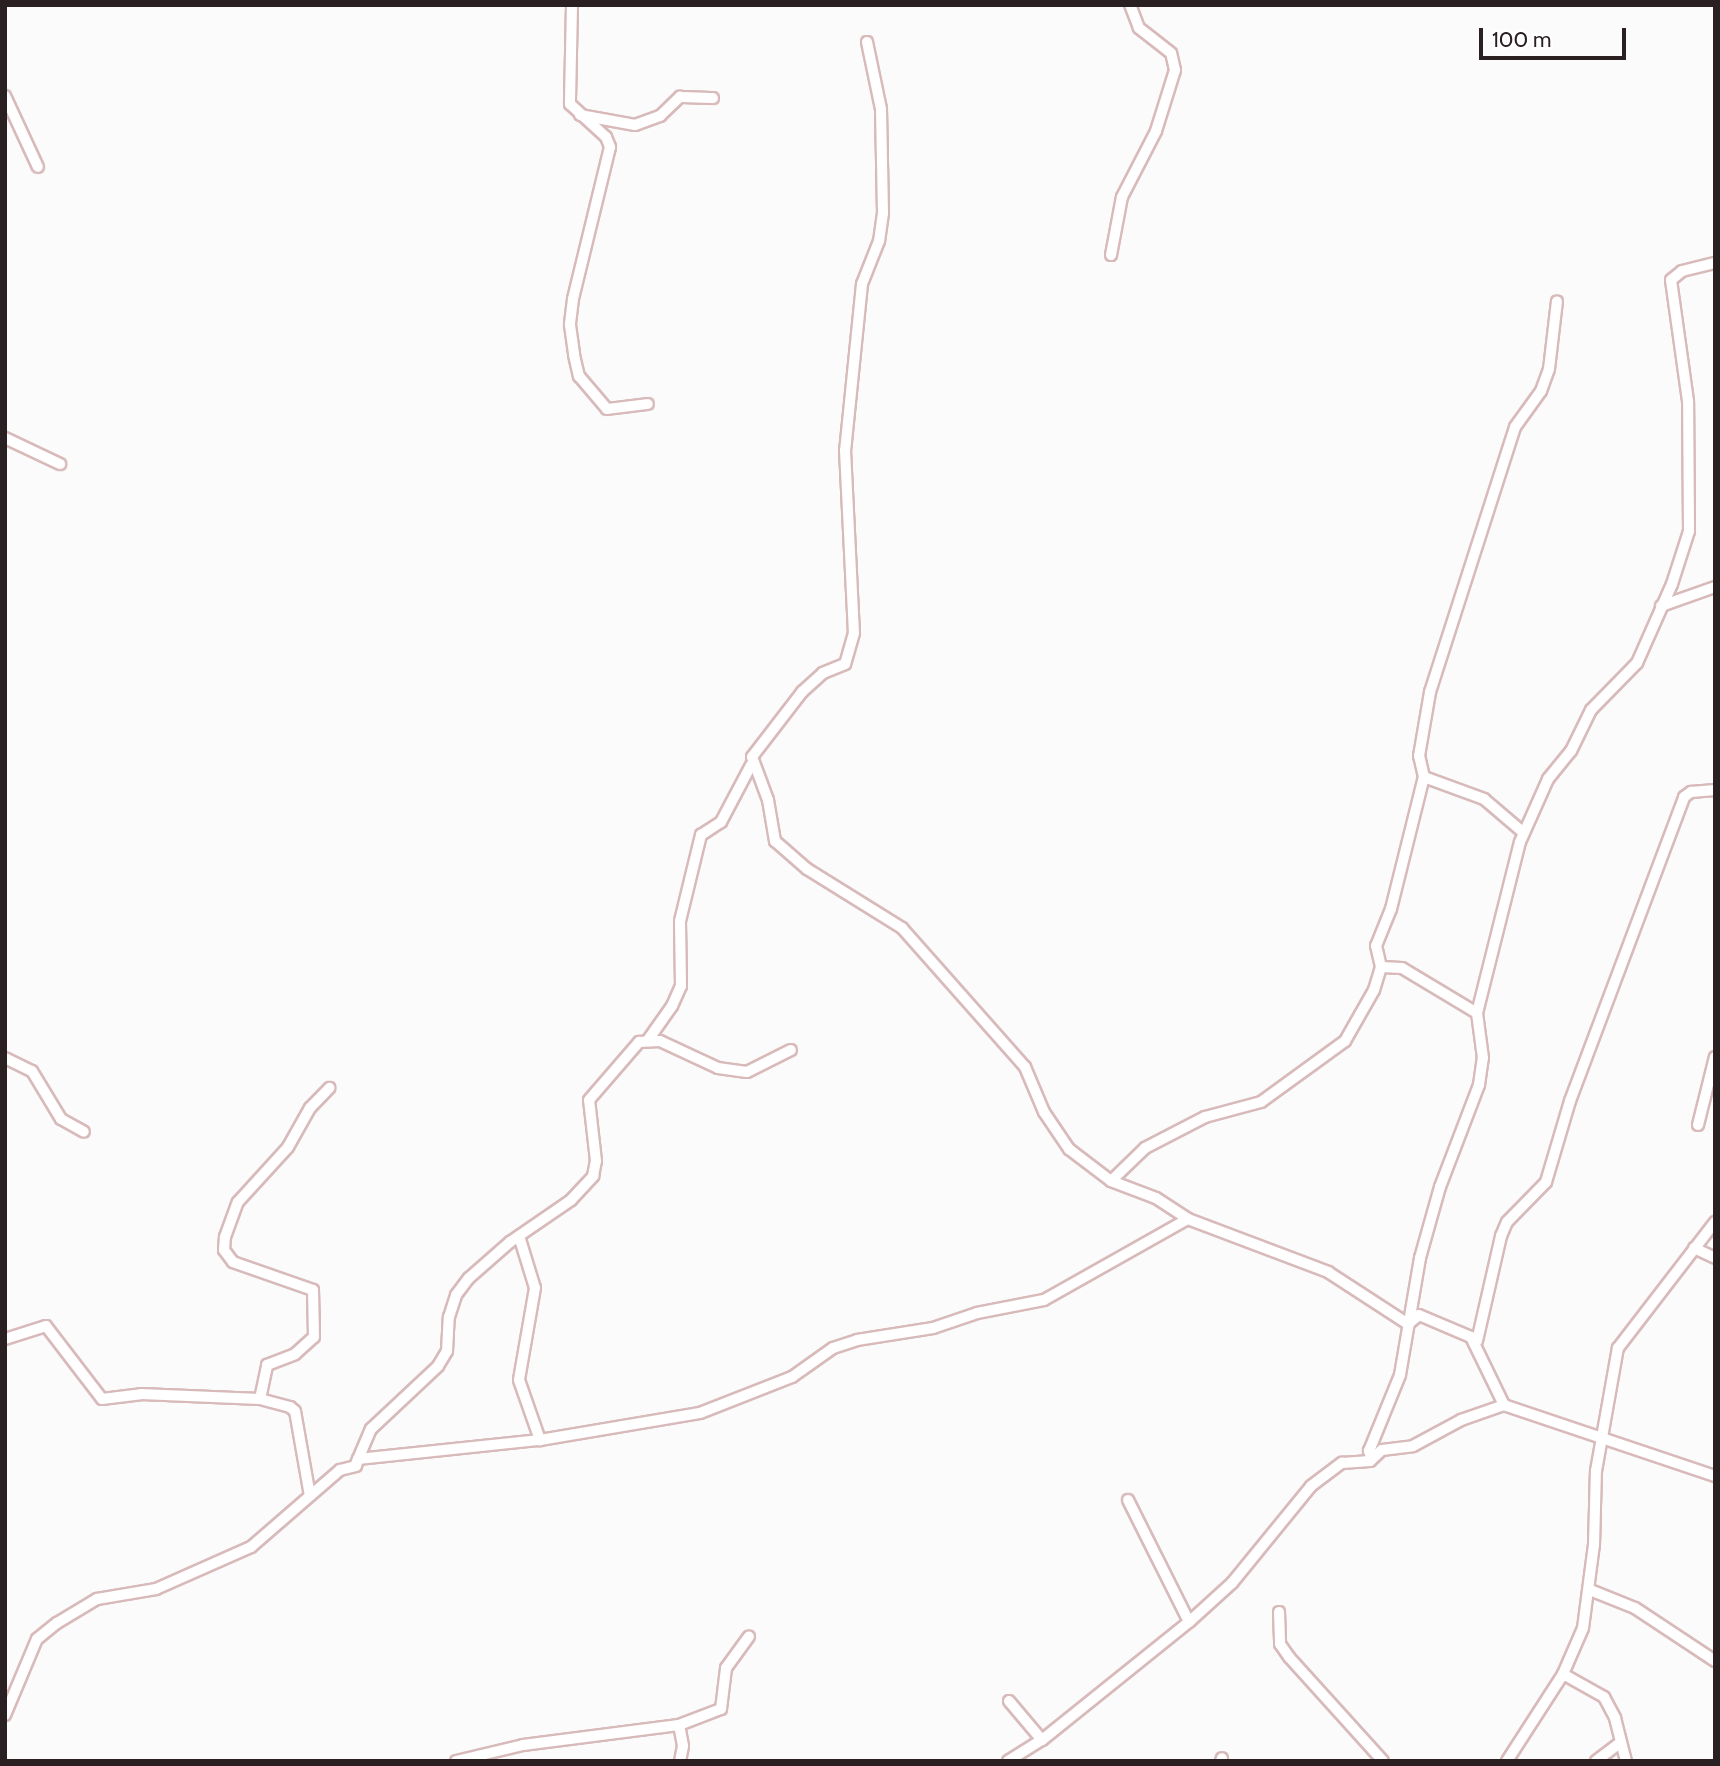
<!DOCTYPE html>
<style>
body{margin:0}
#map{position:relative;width:1720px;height:1766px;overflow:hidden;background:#fbfbfb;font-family:Cabin,sans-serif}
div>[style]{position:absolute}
.roads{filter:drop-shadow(2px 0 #d8babb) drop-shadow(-2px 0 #d8babb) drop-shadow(0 2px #d8babb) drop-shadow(0 -2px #d8babb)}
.minor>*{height:10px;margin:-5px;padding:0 5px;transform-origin:5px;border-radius:5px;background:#fff}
span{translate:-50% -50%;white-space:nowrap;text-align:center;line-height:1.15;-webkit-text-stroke:5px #fff;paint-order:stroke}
.frame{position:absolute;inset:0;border:7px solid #2b2021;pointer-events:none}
.scale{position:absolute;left:1479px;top:28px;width:147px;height:32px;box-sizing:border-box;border:4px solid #2b2021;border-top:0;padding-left:9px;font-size:21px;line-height:24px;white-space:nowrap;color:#2b2021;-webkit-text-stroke:5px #fff;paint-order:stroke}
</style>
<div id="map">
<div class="roads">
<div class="minor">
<div style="left:572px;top:5px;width:99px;rotate:91.2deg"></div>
<div style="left:570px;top:104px;width:49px;rotate:42.5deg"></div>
<div style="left:606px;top:137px;width:11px;rotate:68deg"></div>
<div style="left:610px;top:147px;width:156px;rotate:103.7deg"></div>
<div style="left:573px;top:299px;width:26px;rotate:97deg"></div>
<div style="left:570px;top:325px;width:30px;rotate:82deg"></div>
<div style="left:574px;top:355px;width:22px;rotate:77deg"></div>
<div style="left:579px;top:376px;width:43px;rotate:49.7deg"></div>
<div style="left:607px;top:409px;width:41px;rotate:-7deg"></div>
<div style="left:867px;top:42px;width:68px;rotate:78.2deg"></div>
<div style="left:881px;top:109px;width:104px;rotate:88.9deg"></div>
<div style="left:883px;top:213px;width:28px;rotate:98deg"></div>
<div style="left:879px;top:241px;width:46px;rotate:111.6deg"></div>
<div style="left:862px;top:284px;width:167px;rotate:95.8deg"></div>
<div style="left:845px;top:450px;width:183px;rotate:87.2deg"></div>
<div style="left:854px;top:633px;width:32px;rotate:106deg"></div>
<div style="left:845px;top:664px;width:24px;rotate:158deg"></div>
<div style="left:823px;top:673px;width:28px;rotate:138deg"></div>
<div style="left:802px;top:692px;width:82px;rotate:127.6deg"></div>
<div style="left:752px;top:757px;width:46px;rotate:69.6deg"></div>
<div style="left:768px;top:800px;width:42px;rotate:80.3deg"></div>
<div style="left:775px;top:841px;width:43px;rotate:41.2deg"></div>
<div style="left:807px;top:869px;width:112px;rotate:31.8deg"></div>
<div style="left:902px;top:928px;width:186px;rotate:48.5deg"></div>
<div style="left:1025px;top:1067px;width:49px;rotate:67.1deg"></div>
<div style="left:1044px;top:1112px;width:45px;rotate:56deg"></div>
<div style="left:1069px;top:1149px;width:53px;rotate:37.3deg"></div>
<div style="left:1111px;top:1181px;width:48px;rotate:20.7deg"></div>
<div style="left:1156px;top:1198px;width:38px;rotate:33deg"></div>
<div style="left:1188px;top:1219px;width:150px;rotate:20.7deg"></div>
<div style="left:1328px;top:1272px;width:95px;rotate:33deg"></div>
<div style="left:1408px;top:1324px;width:14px;rotate:-39deg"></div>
<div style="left:1419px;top:1315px;width:56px;rotate:22.9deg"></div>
<div style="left:1471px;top:1337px;width:76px;rotate:64.1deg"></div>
<div style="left:1504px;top:1405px;width:223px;rotate:18.6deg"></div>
<div style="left:5px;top:96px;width:78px;rotate:65.1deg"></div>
<div style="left:580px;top:115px;width:56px;rotate:10.3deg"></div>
<div style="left:635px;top:125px;width:27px;rotate:-20deg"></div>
<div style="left:660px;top:116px;width:28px;rotate:-44deg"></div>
<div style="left:680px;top:97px;width:33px;rotate:2deg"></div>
<div style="left:1111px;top:255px;width:59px;rotate:-79.3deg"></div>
<div style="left:1122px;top:197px;width:74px;rotate:-62.7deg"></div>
<div style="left:1156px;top:131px;width:64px;rotate:-72.7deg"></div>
<div style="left:1175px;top:70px;width:17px;rotate:-103deg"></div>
<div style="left:1171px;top:53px;width:41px;rotate:-142deg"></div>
<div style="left:1139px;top:28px;width:25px;rotate:-111deg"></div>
<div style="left:5px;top:438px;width:61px;rotate:25.3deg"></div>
<div style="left:1661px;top:606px;width:57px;rotate:-19.4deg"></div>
<div style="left:1424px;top:777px;width:22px;rotate:-103deg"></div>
<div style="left:1419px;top:756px;width:65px;rotate:-80.2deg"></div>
<div style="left:1430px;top:692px;width:278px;rotate:-72.2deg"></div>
<div style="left:1515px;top:427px;width:44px;rotate:-54.2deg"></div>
<div style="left:1541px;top:391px;width:23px;rotate:-70deg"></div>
<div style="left:1549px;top:369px;width:68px;rotate:-83.3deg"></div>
<div style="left:1477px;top:1013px;width:87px;rotate:-149deg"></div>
<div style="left:1402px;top:968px;width:21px;rotate:-177deg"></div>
<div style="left:1381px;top:967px;width:22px;rotate:-103deg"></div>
<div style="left:1376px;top:946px;width:40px;rotate:-68deg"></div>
<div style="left:1391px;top:909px;width:136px;rotate:-76deg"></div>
<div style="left:1424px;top:777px;width:64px;rotate:20.1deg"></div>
<div style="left:1484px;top:799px;width:52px;rotate:40.4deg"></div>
<div style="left:648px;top:1040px;width:42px;rotate:-54.8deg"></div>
<div style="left:672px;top:1006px;width:22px;rotate:-66deg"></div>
<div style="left:681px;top:986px;width:65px;rotate:-90.9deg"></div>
<div style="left:680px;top:921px;width:89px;rotate:-76.3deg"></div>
<div style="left:701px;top:835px;width:24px;rotate:-33deg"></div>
<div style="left:721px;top:822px;width:64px;rotate:-62.2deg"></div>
<div style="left:5px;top:1058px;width:30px;rotate:26deg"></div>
<div style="left:32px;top:1071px;width:56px;rotate:58.9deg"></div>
<div style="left:61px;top:1119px;width:26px;rotate:29deg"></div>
<div style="left:1698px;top:1125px;width:70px;rotate:-76deg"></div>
<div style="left:1111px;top:1181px;width:47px;rotate:-44.1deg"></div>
<div style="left:1145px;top:1148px;width:68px;rotate:-27.3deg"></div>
<div style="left:1205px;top:1117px;width:58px;rotate:-15deg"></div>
<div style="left:1261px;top:1102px;width:104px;rotate:-36deg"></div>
<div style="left:1345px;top:1041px;width:59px;rotate:-60.4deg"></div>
<div style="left:1374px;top:990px;width:24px;rotate:-73deg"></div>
<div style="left:519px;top:1236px;width:54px;rotate:72.9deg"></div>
<div style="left:535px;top:1288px;width:93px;rotate:99.9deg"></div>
<div style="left:519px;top:1380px;width:64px;rotate:70.7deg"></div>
<div style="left:1694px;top:1248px;width:23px;rotate:25deg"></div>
<div style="left:5px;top:1339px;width:43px;rotate:-17.6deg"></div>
<div style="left:46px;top:1326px;width:92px;rotate:52.5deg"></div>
<div style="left:102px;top:1399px;width:39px;rotate:-7deg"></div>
<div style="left:141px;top:1394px;width:119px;rotate:2.4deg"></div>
<div style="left:260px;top:1399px;width:31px;rotate:15deg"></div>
<div style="left:290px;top:1407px;width:6px;rotate:39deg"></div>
<div style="left:295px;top:1411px;width:86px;rotate:80deg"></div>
<div style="left:1477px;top:1341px;width:108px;rotate:-77.1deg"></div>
<div style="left:1501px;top:1236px;width:15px;rotate:-67deg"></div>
<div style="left:1507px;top:1222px;width:56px;rotate:-45.7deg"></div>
<div style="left:1546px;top:1182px;width:84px;rotate:-73.5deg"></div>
<div style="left:1570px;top:1101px;width:325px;rotate:-69.4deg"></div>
<div style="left:1684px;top:797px;width:9px;rotate:-36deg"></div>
<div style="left:1691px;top:792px;width:24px;rotate:-5deg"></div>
<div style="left:260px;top:1399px;width:35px;rotate:-78deg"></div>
<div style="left:267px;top:1365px;width:30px;rotate:-21deg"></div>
<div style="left:295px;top:1354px;width:25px;rotate:-42deg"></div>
<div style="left:314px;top:1337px;width:47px;rotate:-91.2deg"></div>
<div style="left:313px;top:1290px;width:85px;rotate:-160.7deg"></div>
<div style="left:233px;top:1262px;width:15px;rotate:-127deg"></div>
<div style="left:224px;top:1250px;width:13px;rotate:-86deg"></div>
<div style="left:225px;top:1237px;width:37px;rotate:-70deg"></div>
<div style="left:238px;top:1202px;width:74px;rotate:-47.7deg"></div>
<div style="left:288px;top:1147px;width:45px;rotate:-60.6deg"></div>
<div style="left:310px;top:1108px;width:28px;rotate:-46deg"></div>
<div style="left:1372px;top:1459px;width:9px;rotate:-111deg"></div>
<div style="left:1369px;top:1451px;width:82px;rotate:-67.8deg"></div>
<div style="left:1400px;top:1375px;width:119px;rotate:-80.3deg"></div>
<div style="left:1420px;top:1258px;width:74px;rotate:-74.3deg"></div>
<div style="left:1440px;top:1187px;width:109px;rotate:-69.1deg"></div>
<div style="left:1479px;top:1085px;width:27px;rotate:-82deg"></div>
<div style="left:1483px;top:1058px;width:45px;rotate:-97.6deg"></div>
<div style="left:1477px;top:1013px;width:176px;rotate:-75.9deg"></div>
<div style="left:1520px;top:842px;width:69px;rotate:-66deg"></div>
<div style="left:1548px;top:779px;width:36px;rotate:-51deg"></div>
<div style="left:1571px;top:751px;width:46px;rotate:-64deg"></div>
<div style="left:1591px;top:710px;width:66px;rotate:-45.6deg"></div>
<div style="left:1637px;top:663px;width:86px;rotate:-66.1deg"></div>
<div style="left:1672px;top:584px;width:56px;rotate:-72.2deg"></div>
<div style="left:1689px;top:531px;width:130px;rotate:-90.4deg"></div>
<div style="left:1688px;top:401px;width:122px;rotate:-98deg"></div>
<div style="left:1671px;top:280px;width:14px;rotate:-39deg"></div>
<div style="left:1682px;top:271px;width:34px;rotate:-14deg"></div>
<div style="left:356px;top:1464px;width:38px;rotate:-67deg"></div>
<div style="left:371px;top:1429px;width:92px;rotate:-43.2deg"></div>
<div style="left:438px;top:1366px;width:17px;rotate:-59deg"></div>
<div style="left:447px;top:1351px;width:34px;rotate:-87deg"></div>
<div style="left:449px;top:1317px;width:23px;rotate:-72deg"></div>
<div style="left:456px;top:1295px;width:21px;rotate:-53deg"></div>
<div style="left:469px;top:1278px;width:55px;rotate:-41.3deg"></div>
<div style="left:510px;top:1242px;width:74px;rotate:-34.5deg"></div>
<div style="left:571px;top:1200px;width:33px;rotate:-47deg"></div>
<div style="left:593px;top:1176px;width:15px;rotate:-79deg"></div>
<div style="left:596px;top:1161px;width:61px;rotate:-96.5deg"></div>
<div style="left:589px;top:1100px;width:77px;rotate:-49.2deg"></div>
<div style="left:639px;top:1042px;width:21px;rotate:-3deg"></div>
<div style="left:660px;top:1041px;width:64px;rotate:25deg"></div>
<div style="left:718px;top:1068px;width:29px;rotate:8deg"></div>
<div style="left:747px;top:1072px;width:49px;rotate:-26.6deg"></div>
<div style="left:1128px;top:1500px;width:136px;rotate:63.4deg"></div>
<div style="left:1590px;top:1590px;width:48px;rotate:21.8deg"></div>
<div style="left:1635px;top:1608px;width:96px;rotate:33.5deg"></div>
<div style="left:1279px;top:1612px;width:32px;rotate:88deg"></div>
<div style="left:1280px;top:1644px;width:16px;rotate:55deg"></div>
<div style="left:1289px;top:1657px;width:140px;rotate:47.9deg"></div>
<div style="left:1563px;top:1674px;width:47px;rotate:29.3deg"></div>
<div style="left:1604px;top:1697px;width:24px;rotate:62deg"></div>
<div style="left:1615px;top:1718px;width:44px;rotate:75.7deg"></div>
<div style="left:1009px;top:1701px;width:51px;rotate:49.8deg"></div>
<div style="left:5px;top:1715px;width:82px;rotate:-67.2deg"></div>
<div style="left:37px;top:1639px;width:26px;rotate:-39deg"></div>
<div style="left:57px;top:1623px;width:47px;rotate:-31deg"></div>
<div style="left:97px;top:1599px;width:60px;rotate:-9.6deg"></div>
<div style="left:156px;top:1589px;width:104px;rotate:-23.9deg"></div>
<div style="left:251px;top:1547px;width:118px;rotate:-40.9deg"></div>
<div style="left:340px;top:1470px;width:16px;rotate:-14deg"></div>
<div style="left:356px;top:1466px;width:7px;rotate:-74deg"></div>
<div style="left:358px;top:1459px;width:183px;rotate:-6deg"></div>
<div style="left:540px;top:1440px;width:162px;rotate:-9.6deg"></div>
<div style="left:700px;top:1413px;width:99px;rotate:-21.4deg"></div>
<div style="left:792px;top:1377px;width:50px;rotate:-35.3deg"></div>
<div style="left:833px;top:1348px;width:25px;rotate:-18deg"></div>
<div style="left:857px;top:1340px;width:77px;rotate:-9deg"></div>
<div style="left:933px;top:1328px;width:46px;rotate:-18.8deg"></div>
<div style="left:977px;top:1313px;width:68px;rotate:-11deg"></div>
<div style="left:1044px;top:1300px;width:165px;rotate:-29.4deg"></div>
<div style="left:679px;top:1725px;width:21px;rotate:79deg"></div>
<div style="left:683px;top:1746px;width:15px;rotate:101deg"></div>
<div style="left:456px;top:1761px;width:69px;rotate:-13.4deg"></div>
<div style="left:523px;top:1745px;width:157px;rotate:-7.3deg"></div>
<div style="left:679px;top:1725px;width:45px;rotate:-20.9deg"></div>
<div style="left:721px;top:1709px;width:41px;rotate:-83deg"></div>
<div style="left:726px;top:1668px;width:39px;rotate:-54deg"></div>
<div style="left:1008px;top:1761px;width:40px;rotate:-32deg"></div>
<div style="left:1042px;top:1740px;width:189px;rotate:-38.8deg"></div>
<div style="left:1189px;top:1622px;width:58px;rotate:-42.2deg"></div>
<div style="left:1232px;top:1583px;width:125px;rotate:-50.8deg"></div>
<div style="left:1311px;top:1486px;width:39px;rotate:-37deg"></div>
<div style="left:1342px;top:1463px;width:28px;rotate:-4deg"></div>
<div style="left:1370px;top:1461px;width:16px;rotate:-43deg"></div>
<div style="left:1382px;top:1450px;width:31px;rotate:-7deg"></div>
<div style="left:1413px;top:1446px;width:55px;rotate:-28.4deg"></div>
<div style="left:1461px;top:1420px;width:46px;rotate:-19.2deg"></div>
<div style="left:1221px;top:1761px;width:3px;rotate:-72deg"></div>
<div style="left:1507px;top:1761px;width:103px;rotate:-57.2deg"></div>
<div style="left:1563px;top:1674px;width:50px;rotate:-66.5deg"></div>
<div style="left:1583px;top:1628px;width:84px;rotate:-82.5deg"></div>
<div style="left:1594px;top:1545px;width:74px;rotate:-88.5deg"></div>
<div style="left:1596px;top:1471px;width:125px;rotate:-79.9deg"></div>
<div style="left:1618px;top:1348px;width:159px;rotate:-52.4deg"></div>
<div style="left:1596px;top:1761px;width:31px;rotate:-37deg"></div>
</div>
</div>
<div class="frame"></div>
<div class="scale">100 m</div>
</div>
